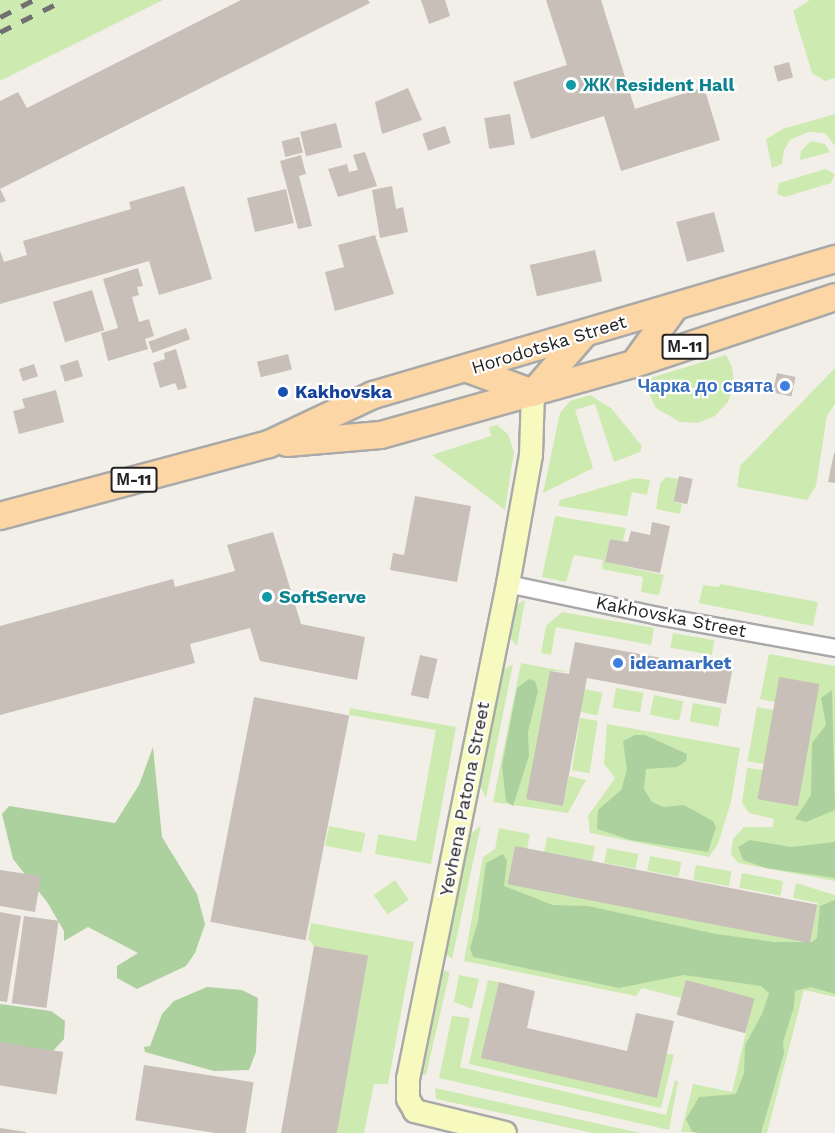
<!DOCTYPE html>
<meta charset="utf-8">
<style>
body{margin:0}
#map{position:relative;width:835px;height:1133px;overflow:hidden;background:#f2efe9;font-family:"Work Sans",sans-serif}
div>[style]{position:absolute}
.grass>*{inset:0;background:#cdebb0;transform-origin:0 0}
.forest>*{inset:0;background:#add19e}
.building>*{inset:0;background:#c7bfb8;transform-origin:0 0}
.roads{filter:drop-shadow(2px 0 #a9a9a9) drop-shadow(-2px 0 #a9a9a9) drop-shadow(0 2px #a9a9a9) drop-shadow(0 -2px #a9a9a9)}
.street>*{height:16px;margin:-8px;padding:0 8px;transform-origin:8px;border-radius:8px;background:#fff}
.secondary>*{height:22px;margin:-11px;padding:0 11px;transform-origin:11px;border-radius:11px;background:#f7fabf}
.primary>*{height:26px;margin:-13px;padding:0 13px;transform-origin:13px;border-radius:13px;background:#fcd6a4}
.rail>*{height:4.5px;margin-top:-2.25px;transform-origin:0;background:repeating-linear-gradient(90deg,#707070 0 12px,transparent 0 24px)}
.dots>*{width:16px;height:16px;translate:-50% -50%;box-sizing:border-box;border:3px solid #fff;border-radius:50%}
span{translate:-50% -50%;white-space:nowrap;text-align:center;line-height:1.15;-webkit-text-stroke:4.5px #fff;paint-order:stroke}
.shield-label span{padding:2px 4px;background:#fff;border:2px solid;border-radius:4px;-webkit-text-stroke-width:0}
.shield-label{font-size:16px;color:#222;font-weight:700}
.culture-label{font-size:18px;color:#0d838f;font-weight:700}
.left{translate:0 -50%;text-align:left}
.street-label{font-size:18px;color:#222}
.shop-label{font-size:18px;color:#366cbe;font-weight:700}
.right{translate:-100% -50%;text-align:right}
.transit-label{font-size:18px;color:#164399;font-weight:700}
</style>
<div id="map">
<div class="grass">
<div style="clip-path:polygon(0 0,163px 0,0 81px)"></div>
<div style="clip-path:polygon(810px 0,835px 0,835px 78px,825px 81px,812px 73px,793px 11px)"></div>
<div style="clip-path:polygon(835px 114px,835px 146px,825px 133px,808px 132px,790px 140px,784px 150px,782px 164px,772px 168px,766px 139px,783px 129px)"></div>
<div style="clip-path:polygon(811px 141px,825px 144px,830px 152px,800px 160px,801px 151px)"></div>
<div style="clip-path:polygon(825px 169px,835px 174px,831px 183px,785px 197px,777px 194px,779px 183px)"></div>
<div style="clip-path:polygon(726px 355px,732px 367px,734px 385px,728px 402px,715px 416px,698px 423px,680px 422px,656px 408px,648px 392px,647px 379px)"></div>
<div style="clip-path:polygon(835px 368px,835px 404px,827px 416px,816px 486px,807px 500px,737px 487px,740px 466px)"></div>
<div style="clip-path:polygon(590px 395px,611px 408px,642px 446px,640px 452px,614px 462px,595px 404px,575px 410px,593px 468px,543px 493px,560px 413px,570px 401px)"></div>
<div style="clip-path:polygon(497px 425px,508px 434px,514px 452px,505px 510px,432px 455px,491px 436px,489px 427px)"></div>
<div style="clip-path:polygon(666px 477px,679px 479px,674px 502px,682px 504px,680px 514px,656px 509px,660px 484px)"></div>
<div style="clip-path:polygon(635px 478px,650px 480px,647px 495px,632px 492px,627px 516px,558px 506px,560px 500px)"></div>
<div style="clip-path:polygon(555px 516px,626px 528px,623px 541px,610px 539px,605px 562px,664px 575px,659px 595px,641px 592px,643px 577px,602px 569px,603px 560px,574px 555px,566px 582px,542px 577px)"></div>
<div style="clip-path:polygon(720px 584px,818px 602px,813px 626px,699px 603px,703px 585px,719px 587px)"></div>
<div style="clip-path:polygon(525px 600px,517px 646px,509px 636px,514px 606px)"></div>
<div style="clip-path:polygon(562px 612px,654px 628px,651px 645px,556px 627px,551px 655px,541px 653px,546px 626px)"></div>
<div style="left:673px;top:633px;width:42px;height:15px;rotate:10deg"></div>
<div style="clip-path:polygon(769px 654px,835px 666px,835px 881px,738px 863px,731px 854px,733px 839px,744px 827px,773px 827px,774px 819px,749px 813px,742px 803px,747px 768px,763px 770px,759px 799px,775px 702px,760px 699px)"></div>
<div style="clip-path:polygon(521px 663px,570px 672px,550px 671px,563px 806px,569px 776px,586px 780px,568px 813px,493px 802px)"></div>
<div style="clip-path:polygon(513px 664px,486px 798px,479px 784px,500px 672px)"></div>
<div style="left:616px;top:688px;width:28px;height:20px;rotate:10deg"></div>
<div style="left:585px;top:689px;width:18px;height:23px;rotate:13deg"></div>
<div style="left:654px;top:695px;width:30px;height:20px;rotate:12deg"></div>
<div style="left:693px;top:703px;width:29px;height:19px;rotate:10deg"></div>
<div style="left:757px;top:707px;width:17px;height:55px;rotate:10deg"></div>
<div style="clip-path:polygon(350px 708px,456px 727px,431px 864px,375px 854px,378px 834px,416px 841px,436px 730px,349px 715px)"></div>
<div style="left:580px;top:718px;width:18px;height:53px;rotate:9deg"></div>
<div style="clip-path:polygon(607px 724px,740px 748px,731px 802px,718px 844px,709px 857px,590px 833px,588px 816px,615px 778px,604px 764px)"></div>
<div style="clip-path:polygon(481px 825px,452px 959px,444px 952px,469px 836px)"></div>
<div style="left:329px;top:826px;width:37px;height:20px;rotate:11deg"></div>
<div style="clip-path:polygon(499px 828px,530px 834px,527px 849px,515px 847px,508px 884px,810px 940px,818px 903px,793px 898px,796px 883px,835px 895px,835px 997px,804px 990px,767px 1133px,681px 1132px,693px 1084px,732px 1092px,754px 998px,682px 998px,642px 988px,636px 996px,464px 961px,483px 857px,495px 849px)"></div>
<div style="left:547px;top:837px;width:49px;height:15px;rotate:11deg"></div>
<div style="left:607px;top:848px;width:32px;height:15px;rotate:11deg"></div>
<div style="left:650px;top:856px;width:32px;height:15px;rotate:11deg"></div>
<div style="left:696px;top:865px;width:36px;height:15px;rotate:10deg"></div>
<div style="left:742px;top:873px;width:42px;height:15px;rotate:11deg"></div>
<div style="left:395px;top:880px;width:24px;height:26px;rotate:55deg"></div>
<div style="clip-path:polygon(311px 923px,414px 942px,388px 1084px,374px 1084px,364px 1133px,335px 1133px,368px 956px,314px 946px,308px 939px)"></div>
<div style="left:441px;top:970px;width:9px;height:106px;rotate:13deg"></div>
<div style="clip-path:polygon(459px 975px,479px 979px,472px 1009px,454px 1002px)"></div>
<div style="clip-path:polygon(488px 980px,499px 982px,482px 1057px,674px 1054px,661px 1108px,469px 1064px)"></div>
<div style="clip-path:polygon(452px 1016px,470px 1018px,460px 1067px,666px 1115px,675px 1080px,678px 1082px,669px 1130px,439px 1078px)"></div>
<div style="clip-path:polygon(435px 1088px,641px 1133px,593px 1133px,436px 1099px)"></div>
</div>
<div class="forest">
<div style="clip-path:polygon(529px 679px,535px 681px,538px 691px,528px 732px,529px 756px,513px 806px,506px 801px,502px 766px,517px 688px)"></div>
<div style="clip-path:polygon(832px 690px,835px 810px,806px 822px,795px 819px,811px 795px,812px 743px,826px 725px,821px 698px)"></div>
<div style="clip-path:polygon(635px 735px,645px 735px,687px 754px,686px 761px,677px 767px,646px 769px,644px 789px,652px 802px,664px 807px,684px 805px,713px 821px,716px 827px,708px 852px,630px 840px,597px 829px,598px 810px,621px 790px,627px 770px,623px 741px)"></div>
<div style="clip-path:polygon(153px 747px,162px 837px,197px 894px,205px 924px,195px 953px,186px 966px,137px 989px,117px 978px,117px 966px,138px 953px,88px 927px,64px 941px,64px 931px,47px 902px,13px 859px,2px 814px,9px 806px,115px 823px,139px 785px)"></div>
<div style="clip-path:polygon(750px 840px,791px 847px,835px 842px,835px 878px,766px 868px,743px 860px,738px 847px)"></div>
<div style="clip-path:polygon(503px 854px,507px 861px,504px 886px,553px 905px,588px 906px,716px 934px,774px 942px,812px 942px,817px 938px,820px 906px,835px 900px,835px 994px,811px 987px,795px 991px,794px 1007px,783px 1042px,784px 1053px,761px 1133px,699px 1133px,692px 1132px,686px 1119px,699px 1097px,736px 1094px,744px 1073px,745px 1045px,762px 1014px,769px 993px,761px 986px,684px 975px,619px 988px,473px 957px,470px 948px,478px 921px,486px 863px)"></div>
<div style="clip-path:polygon(207px 987px,242px 990px,258px 998px,256px 1052px,249px 1070px,214px 1071px,145px 1052px,144px 1047px,150px 1046px,162px 1014px,174px 1001px)"></div>
<div style="clip-path:polygon(0 1004px,51px 1011px,65px 1021px,64px 1039px,52px 1052px,0 1044px)"></div>
</div>
<div class="building">
<div style="clip-path:polygon(241px 0,368px 0,370px 3px,0 189px,0 101px,18px 92px,27px 108px)"></div>
<div style="clip-path:polygon(421px 0,445px 0,450px 16px,429px 24px)"></div>
<div style="clip-path:polygon(546px 0,601px 0,635px 109px,704px 87px,720px 140px,621px 171px,604px 116px,531px 139px,513px 82px,567px 65px)"></div>
<div style="left:789px;top:62px;width:16px;height:16px;rotate:75deg"></div>
<div style="clip-path:polygon(408px 88px,422px 120px,382px 134px,375px 102px)"></div>
<div style="left:510px;top:114px;width:31px;height:26px;rotate:81deg"></div>
<div style="left:336px;top:123px;width:25px;height:37px;rotate:76deg"></div>
<div style="left:445px;top:126px;width:18px;height:24px;rotate:71deg"></div>
<div style="left:299px;top:137px;width:16px;height:18px;rotate:76deg"></div>
<div style="clip-path:polygon(365px 152px,377px 186px,338px 197px,328px 169px,347px 164px,349px 172px,358px 170px,353px 155px)"></div>
<div style="clip-path:polygon(301px 155px,306px 174px,299px 176px,312px 226px,298px 229px,280px 161px)"></div>
<div style="clip-path:polygon(184px 186px,212px 279px,159px 295px,149px 261px,0 304px,0 251px,4px 262px,27px 255px,23px 241px,131px 209px,129px 202px)"></div>
<div style="clip-path:polygon(392px 186px,396px 209px,403px 207px,408px 232px,380px 238px,372px 190px)"></div>
<div style="clip-path:polygon(0 189px,6px 201px,0 203px)"></div>
<div style="left:286px;top:189px;width:35px;height:40px;rotate:77deg"></div>
<div style="left:714px;top:212px;width:41px;height:39px;rotate:75deg"></div>
<div style="clip-path:polygon(375px 235px,394px 294px,335px 311px,325px 272px,344px 267px,338px 245px)"></div>
<div style="left:595px;top:250px;width:32px;height:67px;rotate:77deg"></div>
<div style="clip-path:polygon(138px 268px,143px 286px,137px 287px,139px 295px,132px 297px,139px 322px,149px 319px,154px 336px,145px 339px,148px 349px,108px 361px,101px 333px,118px 328px,103px 279px)"></div>
<div style="left:92px;top:290px;width:42px;height:41px;rotate:73deg"></div>
<div style="left:186px;top:328px;width:12px;height:40px;rotate:70deg"></div>
<div style="clip-path:polygon(176px 349px,187px 388px,178px 390px,175px 383px,160px 388px,153px 363px,165px 359px,164px 353px)"></div>
<div style="left:288px;top:354px;width:16px;height:32px;rotate:76deg"></div>
<div style="left:78px;top:360px;width:17px;height:19px;rotate:73deg"></div>
<div style="left:34px;top:364px;width:13px;height:16px;rotate:72deg"></div>
<div style="left:777px;top:373px;width:19px;height:20px;rotate:12deg"></div>
<div style="clip-path:polygon(56px 390px,64px 422px,19px 434px,13px 411px,25px 408px,22px 399px)"></div>
<div style="clip-path:polygon(834px 453px,835px 453px,835px 483px,828px 482px)"></div>
<div style="left:679px;top:476px;width:14px;height:26px;rotate:12deg"></div>
<div style="clip-path:polygon(415px 496px,471px 506px,457px 582px,390px 570px,393px 553px,404px 555px)"></div>
<div style="clip-path:polygon(652px 522px,670px 526px,660px 573px,605px 562px,610px 539px,628px 542px,631px 531px,650px 535px)"></div>
<div style="clip-path:polygon(273px 532px,301px 624px,365px 637px,357px 680px,260px 661px,250px 628px,190px 644px,195px 663px,0 715px,0 626px,173px 579px,175px 587px,235px 571px,227px 545px)"></div>
<div style="clip-path:polygon(575px 642px,732px 671px,726px 704px,587px 678px,563px 806px,526px 799px,550px 671px,569px 674px)"></div>
<div style="left:420px;top:655px;width:18px;height:41px;rotate:13deg"></div>
<div style="left:779px;top:677px;width:41px;height:124px;rotate:10deg"></div>
<div style="left:254px;top:697px;width:97px;height:229px;rotate:11deg"></div>
<div style="left:515px;top:846px;width:308px;height:39px;rotate:11deg"></div>
<div style="clip-path:polygon(0 870px,41px 876px,35px 912px,0 906px)"></div>
<div style="clip-path:polygon(0 912px,21px 916px,7px 1002px,0 1001px)"></div>
<div style="left:24px;top:916px;width:35px;height:88px;rotate:8deg"></div>
<div style="left:314px;top:946px;width:55px;height:190px;rotate:10deg"></div>
<div style="left:686px;top:980px;width:71px;height:36px;rotate:15deg"></div>
<div style="clip-path:polygon(499px 982px,535px 991px,527px 1028px,627px 1051px,636px 1013px,674px 1021px,657px 1098px,481px 1058px)"></div>
<div style="left:0;top:1042px;width:64px;height:43px;rotate:9deg"></div>
<div style="left:144px;top:1065px;width:111px;height:56px;rotate:9deg"></div>
<div style="clip-path:polygon(0 1128px,26px 1132px,26px 1133px,0 1133px)"></div>
</div>
<div class="roads">
<div class="street">
<div style="left:508px;top:584px;width:153px;rotate:12deg"></div>
<div style="left:658px;top:616px;width:180px;rotate:10.2deg"></div>
</div>
<div class="secondary">
<div style="left:505px;top:1133px;width:93px;rotate:-166.3deg"></div>
<div style="left:415px;top:1111px;width:14px;rotate:-120deg"></div>
<div style="left:408px;top:1099px;width:20px;rotate:-90deg"></div>
<div style="left:408px;top:1079px;width:505px;rotate:-78.58deg"></div>
<div style="left:508px;top:584px;width:131px;rotate:-79.9deg"></div>
<div style="left:531px;top:455px;width:62px;rotate:-88.2deg"></div>
</div>
<div class="primary">
<div style="left:634px;top:364px;width:70px;rotate:-54.3deg"></div>
<div style="left:468px;top:369px;width:69px;rotate:20.3deg"></div>
<div style="left:533px;top:393px;width:78px;rotate:-49.2deg"></div>
<div style="left:287px;top:443px;width:94px;rotate:-4.9deg"></div>
<div style="left:381px;top:435px;width:263px;rotate:-15.7deg"></div>
<div style="left:634px;top:364px;width:212px;rotate:-18.4deg"></div>
<div style="left:0;top:516px;width:278px;rotate:-15deg"></div>
<div style="left:269px;top:444px;width:115px;rotate:-25.2deg"></div>
<div style="left:373px;top:395px;width:482px;rotate:-16.4deg"></div>
</div>
</div>
<div class="rail">
<div style="left:0;top:17px;width:38px;rotate:-27deg"></div>
<div style="left:0;top:32px;width:72px;rotate:-26.6deg"></div>
</div>
<div class="dots">
<div style="left:571px;top:85px;background:#0f9aa8"></div>
<div style="left:785px;top:386px;background:#3f7fe0"></div>
<div style="left:283px;top:392px;background:#1a4fb4"></div>
<div style="left:267px;top:597px;background:#0f9aa8"></div>
<div style="left:618px;top:663px;background:#3f7fe0"></div>
</div>
<div class="shield-label">
<span style="left:685px;top:347px">М-11</span>
<span style="left:134px;top:480px">М-11</span>
</div>
<div class="culture-label">
<span class="left" style="left:583px;top:85px">ЖК Resident Hall</span>
<span class="left" style="left:279px;top:597px">SoftServe</span>
</div>
<div class="street-label">
<span style="left:549px;top:345px;rotate:-17deg">Horodotska Street</span>
<span style="left:671px;top:617px;rotate:11deg">Kakhovska Street</span>
<span style="left:465px;top:799px;rotate:-79deg">Yevhena Patona Street</span>
</div>
<div class="shop-label">
<span class="right" style="left:773px;top:386px">Чарка до свята</span>
<span class="left" style="left:630px;top:663px">ideamarket</span>
</div>
<div class="transit-label">
<span class="left" style="left:295px;top:392px">Kakhovska</span>
</div>
</div>
